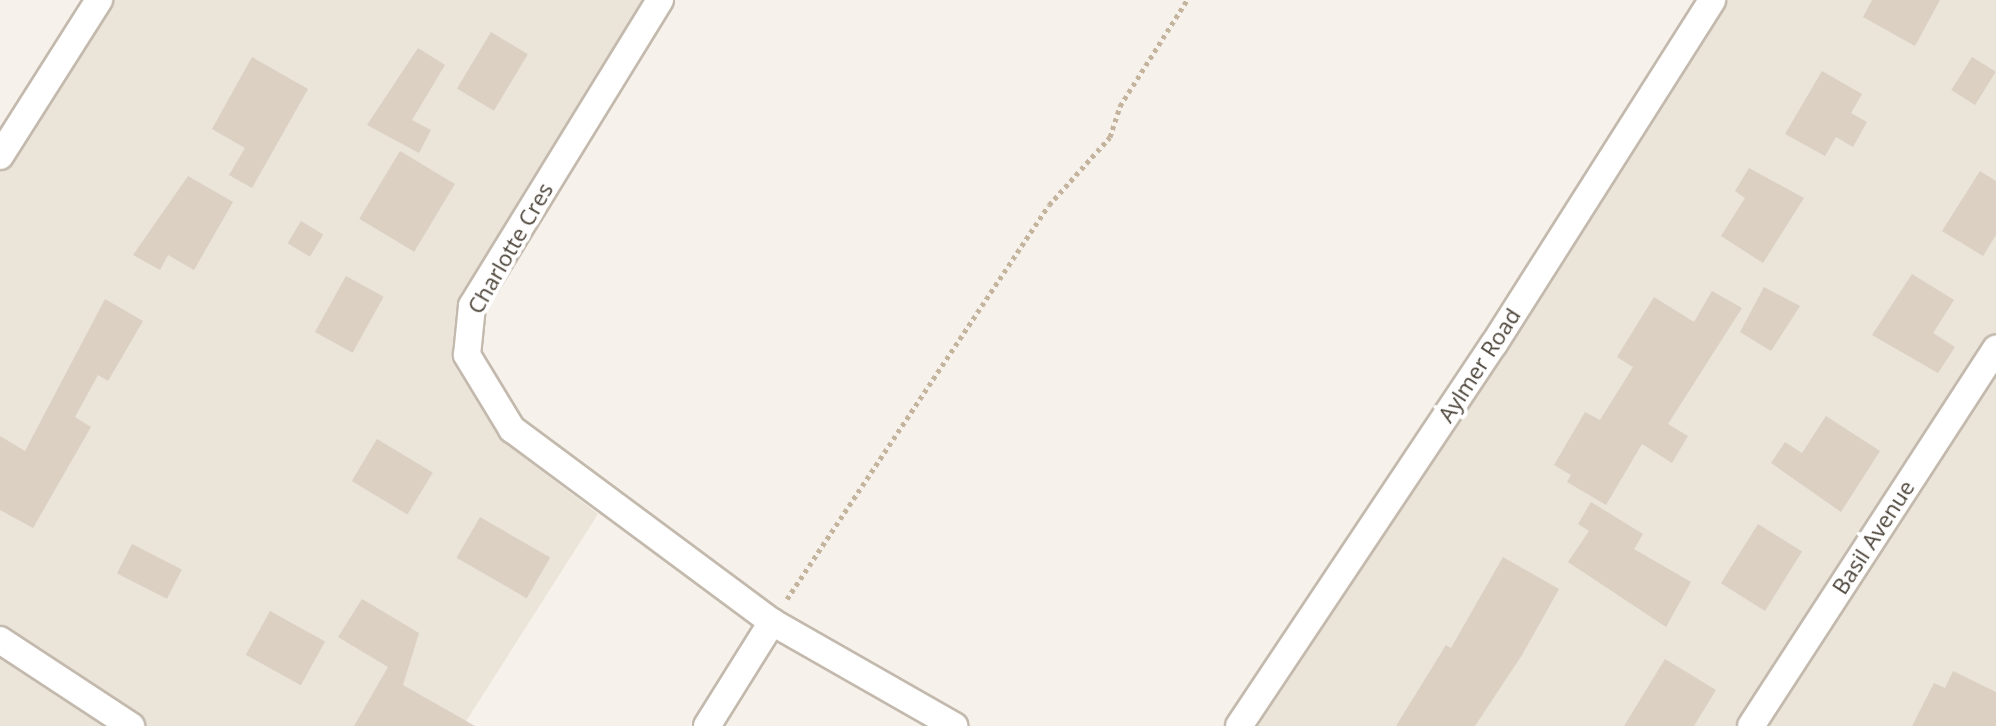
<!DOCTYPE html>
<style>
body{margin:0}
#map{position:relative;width:1996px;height:726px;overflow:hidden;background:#f6f2eb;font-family:"Open Sans",sans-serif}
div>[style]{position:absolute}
.residential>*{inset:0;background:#eae4d9}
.building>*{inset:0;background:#dcd0c3;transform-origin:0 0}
.path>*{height:5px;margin-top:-2.5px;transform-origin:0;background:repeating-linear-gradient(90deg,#c5b49d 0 4px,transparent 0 8px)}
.roads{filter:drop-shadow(2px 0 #c3b9ad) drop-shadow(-2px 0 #c3b9ad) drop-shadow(0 2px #c3b9ad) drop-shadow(0 -2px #c3b9ad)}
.minor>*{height:26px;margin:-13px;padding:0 13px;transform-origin:13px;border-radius:13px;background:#fff}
span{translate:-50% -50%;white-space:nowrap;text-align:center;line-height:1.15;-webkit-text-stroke:8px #fff;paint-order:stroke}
.street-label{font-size:22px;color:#4b4338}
</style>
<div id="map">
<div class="residential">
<div style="clip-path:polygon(94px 0,642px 0,458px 299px,451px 360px,501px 440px,598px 514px,463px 726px,0 726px,0 153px)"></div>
<div style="clip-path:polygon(1728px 0,1996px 0,1996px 726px,1254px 726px)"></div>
</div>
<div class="building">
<div style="clip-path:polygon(1872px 0,1940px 0,1915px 46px,1863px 17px)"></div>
<div style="left:491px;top:32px;width:43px;height:66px;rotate:31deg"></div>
<div style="clip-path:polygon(418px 48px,445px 65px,412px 120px,431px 130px,419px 153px,367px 125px)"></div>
<div style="clip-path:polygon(252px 57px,308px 89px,252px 188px,229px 175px,245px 148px,212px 129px)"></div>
<div style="left:1972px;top:57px;width:28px;height:39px;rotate:32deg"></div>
<div style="clip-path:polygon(1822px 71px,1862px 94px,1851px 113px,1867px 122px,1853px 147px,1836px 137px,1825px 156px,1785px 134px)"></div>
<div style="left:400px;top:151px;width:64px;height:79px;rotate:31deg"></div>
<div style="clip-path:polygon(1749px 168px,1804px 198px,1763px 263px,1721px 236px,1745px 198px,1735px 191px)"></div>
<div style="clip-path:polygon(1980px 171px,1996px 181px,1996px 235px,1983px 256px,1942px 231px)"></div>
<div style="clip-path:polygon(188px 176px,233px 202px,194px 270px,168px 255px,160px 270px,133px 255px)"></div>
<div style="left:301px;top:221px;width:26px;height:26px;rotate:31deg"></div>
<div style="clip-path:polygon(1912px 274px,1954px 300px,1933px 333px,1955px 347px,1938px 373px,1872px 335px)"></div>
<div style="left:346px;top:276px;width:43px;height:64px;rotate:29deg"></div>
<div style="clip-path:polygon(1764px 287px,1800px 306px,1771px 351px,1740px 332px)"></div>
<div style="clip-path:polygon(1712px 291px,1742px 308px,1668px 424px,1688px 436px,1672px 463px,1642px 444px,1606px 505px,1567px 482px,1571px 475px,1554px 465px,1585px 412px,1600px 420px,1633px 367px,1617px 357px,1654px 297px,1694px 322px)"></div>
<div style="clip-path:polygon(105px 299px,143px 321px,108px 381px,98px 375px,75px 417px,91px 427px,33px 528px,0 510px,0 436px,25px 451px)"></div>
<div style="clip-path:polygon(1826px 416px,1880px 451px,1841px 512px,1771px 463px,1785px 442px,1802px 453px)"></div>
<div style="left:377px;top:439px;width:65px;height:49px;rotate:31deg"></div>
<div style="clip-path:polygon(1591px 502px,1643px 534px,1634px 549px,1691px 582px,1666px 627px,1568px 562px,1589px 531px,1578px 524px)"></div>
<div style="left:480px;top:517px;width:81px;height:47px;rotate:30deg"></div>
<div style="left:1758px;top:524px;width:52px;height:70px;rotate:32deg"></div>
<div style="left:132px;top:544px;width:56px;height:33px;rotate:27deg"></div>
<div style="clip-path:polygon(1503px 557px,1559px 589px,1522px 655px,1475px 726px,1396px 726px,1446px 645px,1451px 648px)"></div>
<div style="clip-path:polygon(362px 599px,419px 633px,403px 685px,475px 726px,354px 726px,388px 667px,338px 637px)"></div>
<div style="left:270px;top:611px;width:63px;height:50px;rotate:29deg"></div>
<div style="clip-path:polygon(1665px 659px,1716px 690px,1694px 726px,1624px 726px)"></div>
<div style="clip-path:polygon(1953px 671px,1996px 692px,1996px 726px,1912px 726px,1934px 683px,1945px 688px)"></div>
</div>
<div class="path">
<div style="left:787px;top:599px;width:473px;rotate:-56.4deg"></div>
<div style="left:1049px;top:205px;width:91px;rotate:-48.1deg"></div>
<div style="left:1110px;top:137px;width:33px;rotate:-72deg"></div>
<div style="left:1120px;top:106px;width:125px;rotate:-57.7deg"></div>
</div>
<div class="roads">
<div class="minor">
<div style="left:660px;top:0;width:359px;rotate:121.6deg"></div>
<div style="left:472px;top:306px;width:49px;rotate:95.8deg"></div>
<div style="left:467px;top:355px;width:87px;rotate:58.7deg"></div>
<div style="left:512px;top:429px;width:324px;rotate:36.6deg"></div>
<div style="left:772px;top:622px;width:210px;rotate:29.7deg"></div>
<div style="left:0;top:156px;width:185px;rotate:-57.6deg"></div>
<div style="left:0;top:640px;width:157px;rotate:33.3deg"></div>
<div style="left:707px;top:726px;width:123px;rotate:-58deg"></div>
<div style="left:1239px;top:726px;width:459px;rotate:-56.3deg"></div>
<div style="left:1494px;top:344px;width:407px;rotate:-57.6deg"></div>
<div style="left:1751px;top:726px;width:450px;rotate:-57deg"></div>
</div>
</div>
<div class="street-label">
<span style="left:510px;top:248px;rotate:-60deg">Charlotte Cres</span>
<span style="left:1479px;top:365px;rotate:-57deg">Aylmer Road</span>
<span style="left:1873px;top:537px;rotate:-57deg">Basil Avenue</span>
</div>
</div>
